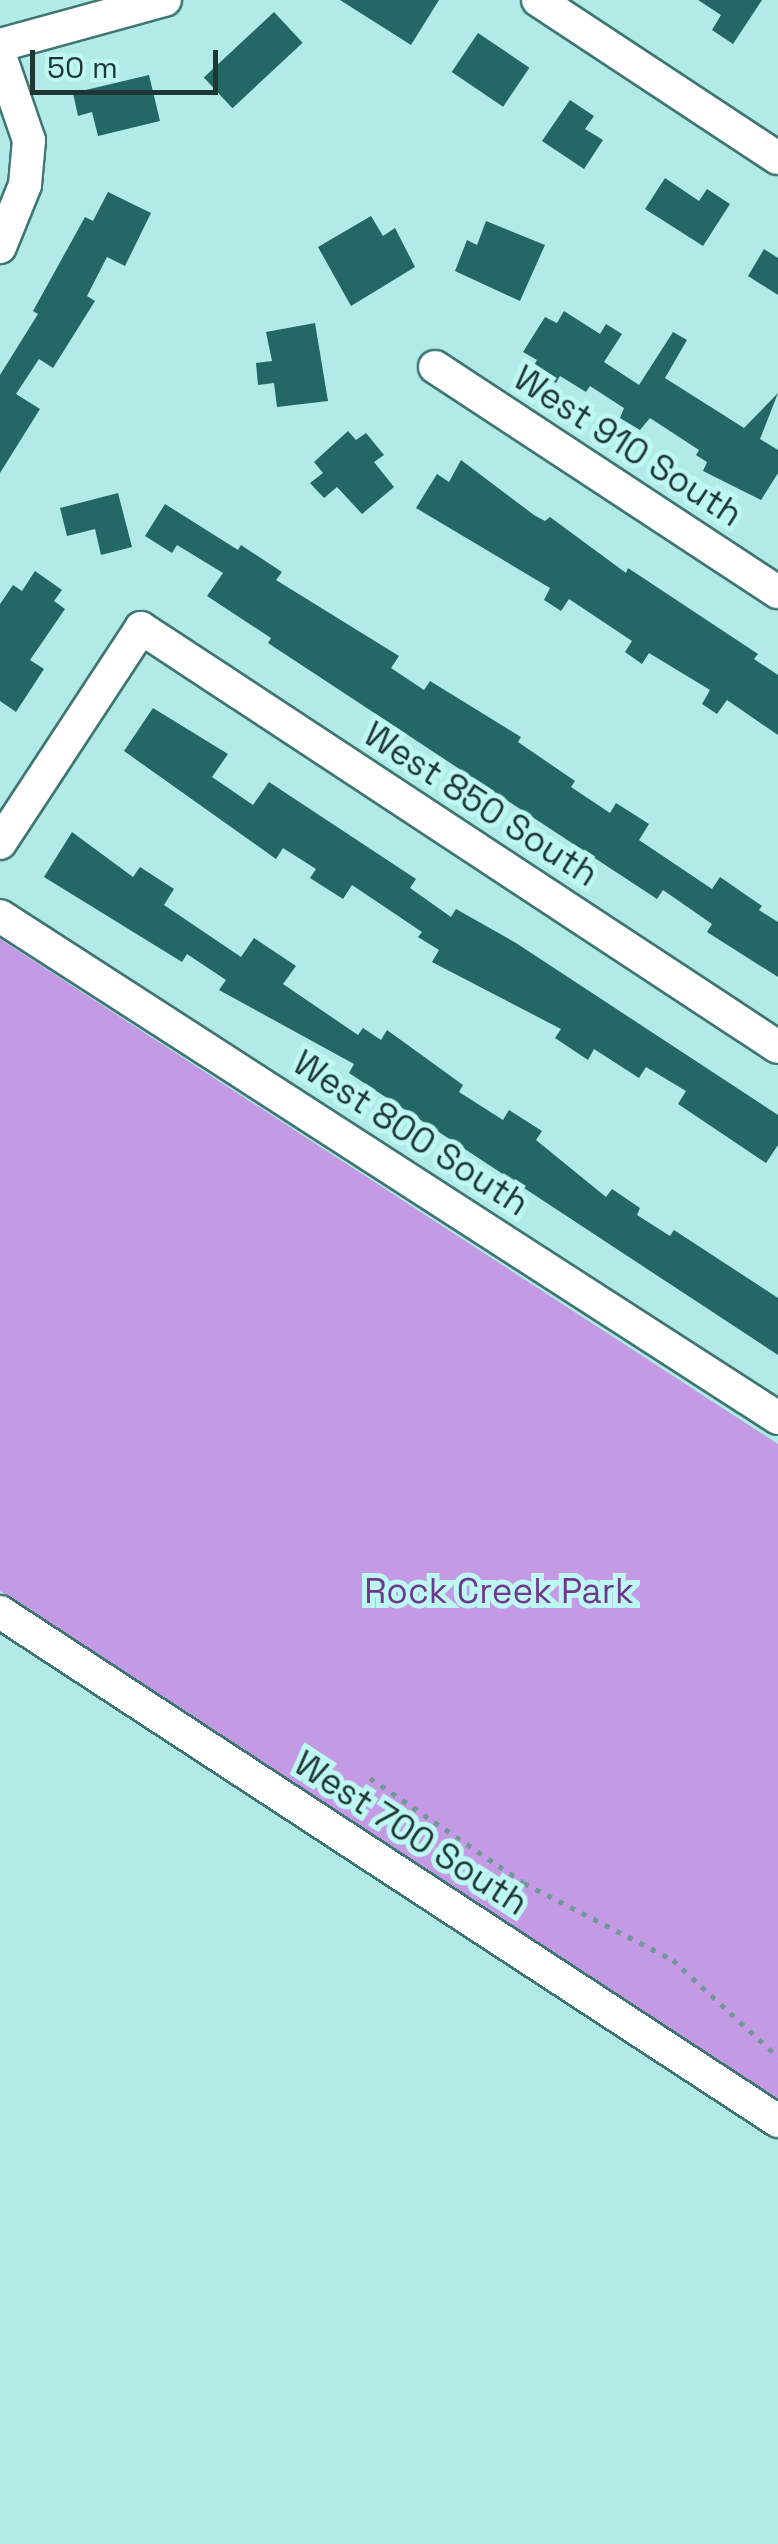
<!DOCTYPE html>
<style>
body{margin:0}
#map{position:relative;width:778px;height:2544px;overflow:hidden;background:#b1eae6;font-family:"Space Grotesk",sans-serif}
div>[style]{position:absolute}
.green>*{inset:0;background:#c59ae4}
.building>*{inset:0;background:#236864;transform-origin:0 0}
.path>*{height:5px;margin-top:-2.5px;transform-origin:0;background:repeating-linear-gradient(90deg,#6f9996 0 5px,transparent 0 13px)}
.roads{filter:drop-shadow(2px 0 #3f7673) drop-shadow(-2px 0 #3f7673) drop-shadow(0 2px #3f7673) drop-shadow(0 -2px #3f7673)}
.minor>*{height:32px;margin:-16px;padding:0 16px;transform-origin:16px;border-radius:16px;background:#fff}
span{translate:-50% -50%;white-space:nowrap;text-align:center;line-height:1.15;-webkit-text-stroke:10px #bdf8f3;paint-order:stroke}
.street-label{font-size:35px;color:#1e3634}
.park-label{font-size:35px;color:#6e388f}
.scale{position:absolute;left:30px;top:50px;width:188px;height:45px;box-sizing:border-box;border:5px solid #1e3634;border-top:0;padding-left:12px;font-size:30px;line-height:35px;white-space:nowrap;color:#1e3634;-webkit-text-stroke:8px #bdf8f3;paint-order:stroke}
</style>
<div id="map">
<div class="green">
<div style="clip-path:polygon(0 939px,778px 1444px,778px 2104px,0 1591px)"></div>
</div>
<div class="building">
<div style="clip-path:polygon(340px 0,439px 0,411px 45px)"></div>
<div style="clip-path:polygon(698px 0,762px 0,733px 44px,712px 30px,721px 15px)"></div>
<div style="left:274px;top:12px;width:42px;height:96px;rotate:47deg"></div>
<div style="left:478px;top:33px;width:62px;height:47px;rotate:34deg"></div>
<div style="clip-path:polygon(149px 75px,160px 121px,98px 136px,92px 112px,78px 116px,73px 93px)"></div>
<div style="clip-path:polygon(570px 100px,594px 116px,585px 129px,603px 140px,584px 169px,542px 141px)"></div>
<div style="clip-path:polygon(665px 178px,699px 201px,707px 189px,730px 204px,703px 246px,645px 209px)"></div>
<div style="clip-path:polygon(108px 192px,151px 213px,125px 266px,107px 257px,87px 296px,95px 301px,53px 368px,39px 359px,16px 394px,40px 409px,0 473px,0 375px,38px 314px,33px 311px,85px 217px,93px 221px)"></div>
<div style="clip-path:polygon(371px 216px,383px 236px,395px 228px,415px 267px,351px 306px,318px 247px)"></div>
<div style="clip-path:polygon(486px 221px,545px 245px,520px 301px,455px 271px,467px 240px,477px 245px)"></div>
<div style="clip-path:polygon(764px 249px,778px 258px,778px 295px,748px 276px)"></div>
<div style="clip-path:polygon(564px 311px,600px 334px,606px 324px,622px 334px,604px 362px,639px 385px,673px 332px,687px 340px,665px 378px,744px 428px,778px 393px,760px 439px,778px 450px,778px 473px,761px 500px,703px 471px,707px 462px,696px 455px,699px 450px,650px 418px,640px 430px,620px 418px,624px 408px,590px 386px,586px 392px,560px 376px,556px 383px,532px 369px,537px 360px,523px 352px,545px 317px,557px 323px)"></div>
<div style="clip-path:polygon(315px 323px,328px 401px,277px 407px,274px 383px,258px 385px,256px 363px,272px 361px,266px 332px)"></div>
<div style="clip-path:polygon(348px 431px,356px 440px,366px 433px,384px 455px,374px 462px,394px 487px,362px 514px,337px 487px,324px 498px,310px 483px,323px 473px,314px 462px)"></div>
<div style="clip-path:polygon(461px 460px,534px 515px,545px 521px,550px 517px,626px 573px,628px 568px,758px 654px,754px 659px,778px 675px,778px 735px,727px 700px,717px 714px,702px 704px,710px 690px,649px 653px,642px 664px,625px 652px,632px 641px,569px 599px,561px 611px,544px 600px,550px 588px,416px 508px,437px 474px,449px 482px)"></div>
<div style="clip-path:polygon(118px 493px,132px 547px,101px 555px,95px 529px,67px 536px,60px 508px)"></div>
<div style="clip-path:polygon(165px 504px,238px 550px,241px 545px,282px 572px,276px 580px,399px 656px,391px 668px,424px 690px,430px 681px,521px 737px,518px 742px,575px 781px,571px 787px,610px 813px,616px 803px,649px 824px,639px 840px,712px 889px,720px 877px,762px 906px,759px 910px,778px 922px,778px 977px,707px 932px,712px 924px,663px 890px,657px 899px,268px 643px,271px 638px,207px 596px,223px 573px,177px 545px,172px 553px,145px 536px)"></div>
<div style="clip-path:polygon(35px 571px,62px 590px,54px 601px,65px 609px,30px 660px,44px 669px,16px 712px,0 701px,0 604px,13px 585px,22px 591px)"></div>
<div style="clip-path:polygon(153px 708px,228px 754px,212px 777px,253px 805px,269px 782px,416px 879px,410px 888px,451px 917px,456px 909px,516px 943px,778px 1115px,778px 1145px,766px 1163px,678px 1104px,686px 1091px,646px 1067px,639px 1078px,594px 1049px,588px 1060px,555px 1038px,561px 1029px,432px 962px,439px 950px,418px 937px,422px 932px,352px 885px,343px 899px,310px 878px,316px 869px,283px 848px,276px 859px,124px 751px)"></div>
<div style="clip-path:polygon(72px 832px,133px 877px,140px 867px,174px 889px,164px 905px,241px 957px,254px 938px,296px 966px,283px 984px,358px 1035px,363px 1028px,381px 1040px,387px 1030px,463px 1085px,459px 1092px,503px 1120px,509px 1110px,542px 1131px,536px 1140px,606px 1197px,612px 1189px,640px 1208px,637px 1215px,670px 1236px,674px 1230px,778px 1298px,778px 1355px,349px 1073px,354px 1064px,219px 990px,226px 980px,187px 954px,182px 962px,44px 877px)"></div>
</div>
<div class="path">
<div style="left:370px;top:1778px;width:186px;rotate:34.3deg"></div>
<div style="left:524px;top:1883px;width:168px;rotate:27.3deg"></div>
<div style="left:673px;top:1960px;width:143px;rotate:42.7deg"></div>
</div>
<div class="roads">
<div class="minor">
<div style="left:538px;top:0;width:287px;rotate:33.4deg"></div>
<div style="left:0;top:45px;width:171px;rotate:-15.3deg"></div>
<div style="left:0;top:56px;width:89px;rotate:71deg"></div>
<div style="left:29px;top:140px;width:45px;rotate:95.1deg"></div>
<div style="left:25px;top:185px;width:67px;rotate:112deg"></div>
<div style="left:435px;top:367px;width:410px;rotate:33.3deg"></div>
<div style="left:0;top:843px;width:257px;rotate:-56.7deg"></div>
<div style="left:141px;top:628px;width:762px;rotate:33.34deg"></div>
<div style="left:0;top:916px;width:926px;rotate:32.83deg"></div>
<div style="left:0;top:1612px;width:930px;rotate:33.19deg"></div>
</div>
</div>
<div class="street-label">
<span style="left:628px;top:446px;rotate:33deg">West 910 South</span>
<span style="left:481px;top:804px;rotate:33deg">West 850 South</span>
<span style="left:411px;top:1133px;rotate:33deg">West 800 South</span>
<span style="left:411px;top:1833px;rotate:33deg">West 700 South</span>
</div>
<div class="park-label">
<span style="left:499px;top:1591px">Rock Creek Park</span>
</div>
<div class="scale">50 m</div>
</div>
